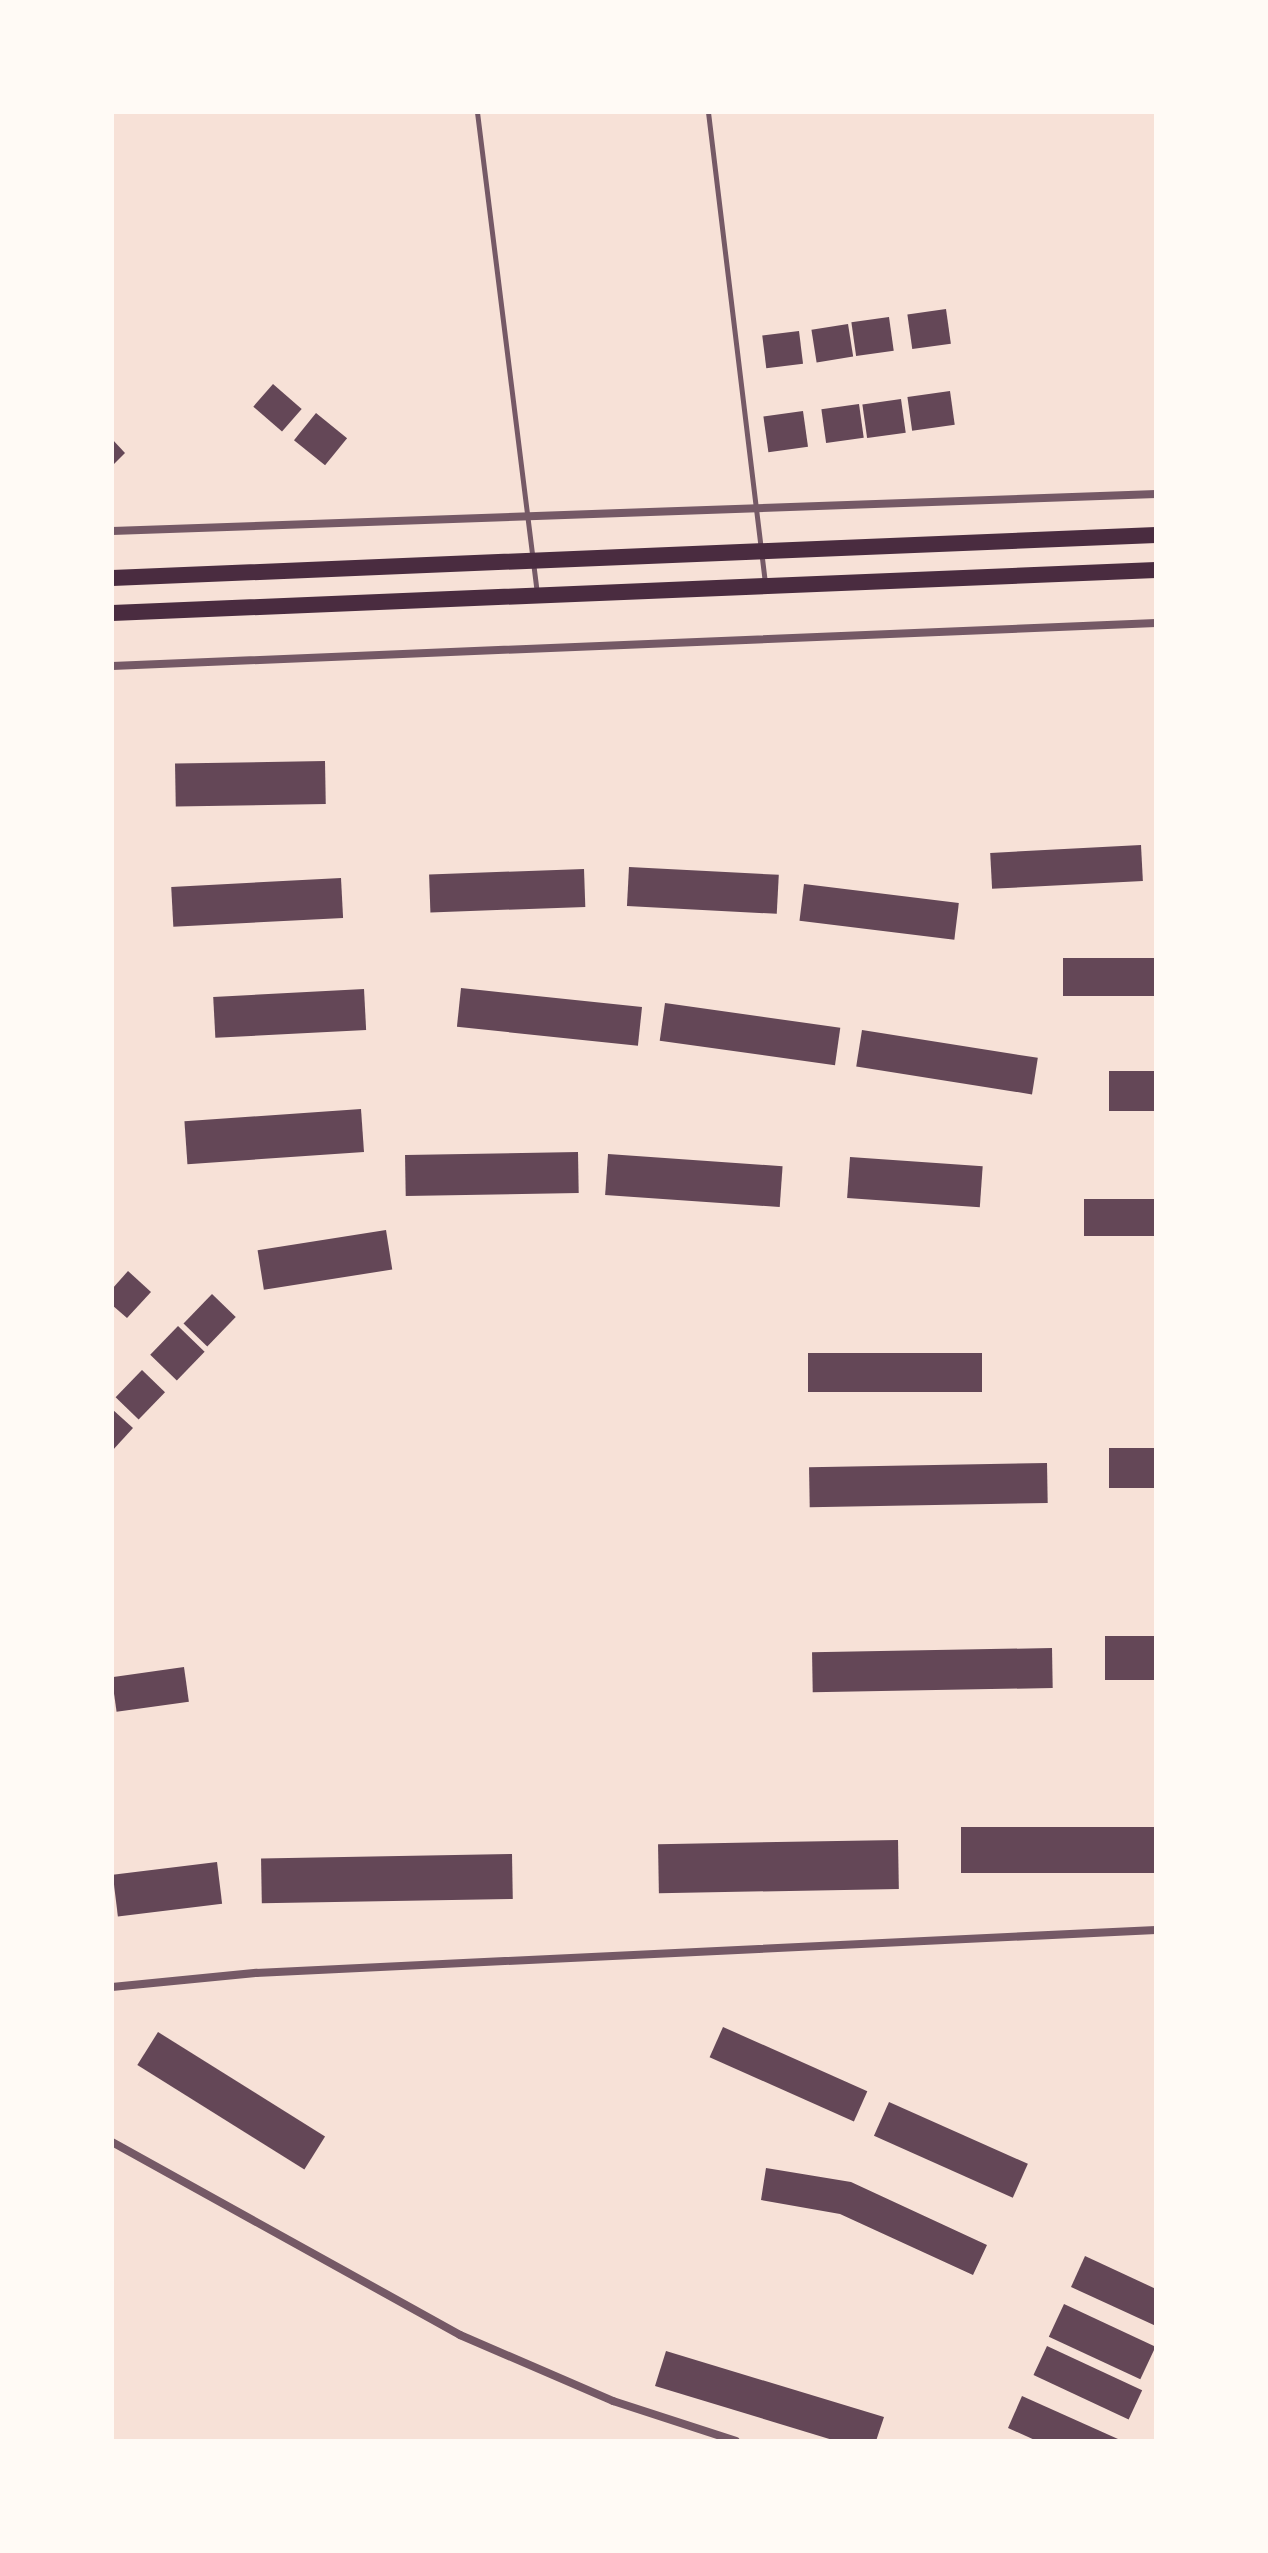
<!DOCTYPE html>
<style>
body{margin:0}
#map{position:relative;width:1268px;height:2553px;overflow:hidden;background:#f7e1d7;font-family:"Alegreya Sans",sans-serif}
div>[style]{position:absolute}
.building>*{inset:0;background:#644757;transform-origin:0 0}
.service>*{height:5px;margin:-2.5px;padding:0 2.5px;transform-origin:2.5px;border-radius:2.5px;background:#755966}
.minor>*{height:8px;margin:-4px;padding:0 4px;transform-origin:4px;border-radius:4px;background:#755966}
.primary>*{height:16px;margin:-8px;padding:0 8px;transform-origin:8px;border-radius:8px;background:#4a2c40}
span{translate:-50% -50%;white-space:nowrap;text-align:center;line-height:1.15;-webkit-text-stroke:6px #fffaf5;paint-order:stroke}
.frame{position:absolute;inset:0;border:114px solid #fffaf5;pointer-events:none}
</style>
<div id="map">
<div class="building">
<div style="left:946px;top:309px;width:35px;height:39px;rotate:82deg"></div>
<div style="left:889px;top:317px;width:34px;height:38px;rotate:82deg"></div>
<div style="left:848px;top:324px;width:33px;height:37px;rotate:81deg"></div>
<div style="left:799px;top:331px;width:33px;height:37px;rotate:83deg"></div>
<div style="left:273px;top:384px;width:38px;height:30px;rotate:41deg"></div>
<div style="left:950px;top:391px;width:34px;height:43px;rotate:82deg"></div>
<div style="left:901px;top:399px;width:34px;height:39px;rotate:82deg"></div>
<div style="left:859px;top:404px;width:34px;height:38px;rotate:82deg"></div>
<div style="left:803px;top:411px;width:36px;height:40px;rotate:82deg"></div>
<div style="left:316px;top:413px;width:40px;height:35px;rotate:39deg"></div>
<div style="clip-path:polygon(112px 439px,125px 453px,112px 466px)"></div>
<div style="left:325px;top:761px;width:43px;height:150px;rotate:89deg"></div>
<div style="left:1141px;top:845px;width:36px;height:151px;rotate:87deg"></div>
<div style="left:629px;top:867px;width:150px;height:39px;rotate:3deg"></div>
<div style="left:584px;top:869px;width:38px;height:155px;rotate:88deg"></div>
<div style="left:341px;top:878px;width:40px;height:170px;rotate:87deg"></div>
<div style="left:804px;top:884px;width:156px;height:37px;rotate:7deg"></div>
<div style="left:1156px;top:958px;width:38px;height:93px;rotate:90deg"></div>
<div style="left:461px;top:988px;width:182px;height:39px;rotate:6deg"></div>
<div style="left:364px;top:989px;width:41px;height:151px;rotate:87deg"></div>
<div style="left:665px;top:1003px;width:177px;height:38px;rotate:8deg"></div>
<div style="left:862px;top:1030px;width:178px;height:37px;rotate:9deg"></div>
<div style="left:1156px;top:1071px;width:40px;height:47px;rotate:90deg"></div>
<div style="left:361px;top:1109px;width:43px;height:177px;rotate:86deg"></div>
<div style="left:578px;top:1152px;width:41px;height:173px;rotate:89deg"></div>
<div style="left:608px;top:1154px;width:175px;height:41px;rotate:4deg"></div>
<div style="left:850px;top:1157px;width:133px;height:41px;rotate:4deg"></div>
<div style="left:1156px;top:1199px;width:37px;height:72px;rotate:90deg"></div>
<div style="left:386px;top:1230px;width:40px;height:130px;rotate:81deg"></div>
<div style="clip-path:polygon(128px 1271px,151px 1292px,127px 1318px,112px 1305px,112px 1289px)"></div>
<div style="left:212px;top:1294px;width:33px;height:41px;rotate:44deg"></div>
<div style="left:178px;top:1326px;width:37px;height:40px;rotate:44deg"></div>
<div style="left:982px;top:1353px;width:39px;height:174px;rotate:90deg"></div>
<div style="left:142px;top:1370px;width:32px;height:38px;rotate:44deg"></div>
<div style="clip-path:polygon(112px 1409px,133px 1428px,112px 1451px)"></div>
<div style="left:1156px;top:1448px;width:40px;height:47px;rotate:90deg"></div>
<div style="left:1047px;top:1463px;width:40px;height:238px;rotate:89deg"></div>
<div style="left:1156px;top:1636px;width:44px;height:51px;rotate:90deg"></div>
<div style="left:1052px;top:1648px;width:40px;height:240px;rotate:89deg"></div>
<div style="left:184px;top:1667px;width:35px;height:73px;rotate:82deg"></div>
<div style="left:1156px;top:1827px;width:46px;height:195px;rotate:90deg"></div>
<div style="left:898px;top:1840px;width:49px;height:240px;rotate:89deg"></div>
<div style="left:512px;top:1854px;width:45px;height:251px;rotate:89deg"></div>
<div style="left:217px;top:1862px;width:42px;height:105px;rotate:83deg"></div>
<div style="left:723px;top:2027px;width:158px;height:33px;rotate:24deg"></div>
<div style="left:158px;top:2032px;width:197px;height:39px;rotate:32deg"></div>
<div style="left:889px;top:2102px;width:152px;height:37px;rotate:24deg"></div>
<div style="clip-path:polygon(766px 2168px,851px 2182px,987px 2245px,973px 2275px,840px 2214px,761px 2200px)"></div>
<div style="clip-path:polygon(1085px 2256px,1156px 2289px,1156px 2326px,1071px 2287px)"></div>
<div style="left:1064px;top:2304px;width:101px;height:36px;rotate:25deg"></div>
<div style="left:1047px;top:2346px;width:105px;height:32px;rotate:25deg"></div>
<div style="clip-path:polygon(666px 2351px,884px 2417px,876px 2441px,836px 2441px,655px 2386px)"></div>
<div style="clip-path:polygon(1022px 2396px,1118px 2439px,1117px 2441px,1037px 2441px,1008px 2428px)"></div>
</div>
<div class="service">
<div style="left:477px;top:112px;width:483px;rotate:82.9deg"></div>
<div style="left:708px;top:112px;width:474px;rotate:83.1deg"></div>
</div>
<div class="minor">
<div style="left:112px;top:531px;width:1045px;rotate:-2.03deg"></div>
<div style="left:112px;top:666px;width:1045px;rotate:-2.36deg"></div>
<div style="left:112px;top:1987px;width:145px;rotate:-5.6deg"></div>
<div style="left:256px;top:1973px;width:901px;rotate:-2.74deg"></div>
<div style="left:112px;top:2142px;width:398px;rotate:29deg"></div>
<div style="left:460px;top:2335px;width:167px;rotate:23.3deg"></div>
<div style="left:613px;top:2401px;width:129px;rotate:18deg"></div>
</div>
<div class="primary">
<div style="left:112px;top:578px;width:1045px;rotate:-2.36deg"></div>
<div style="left:112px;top:613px;width:1045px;rotate:-2.36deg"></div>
</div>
<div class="frame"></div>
</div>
